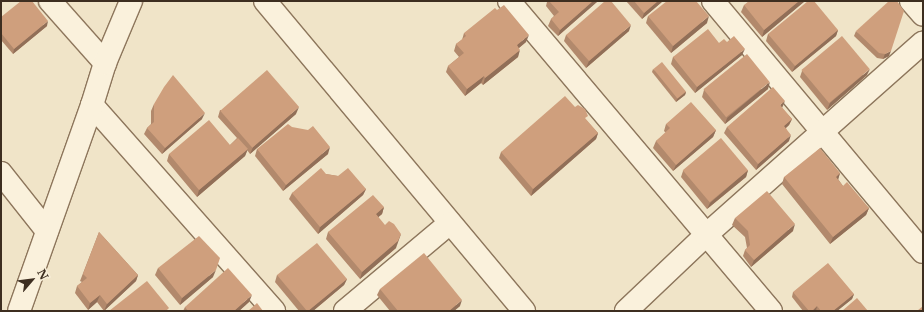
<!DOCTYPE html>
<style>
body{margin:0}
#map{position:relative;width:924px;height:312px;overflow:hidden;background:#f0e4c8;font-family:"Libre Baskerville",serif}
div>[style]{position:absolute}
.roads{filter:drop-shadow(1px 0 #8d765c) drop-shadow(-1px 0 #8d765c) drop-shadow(0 1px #8d765c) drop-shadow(0 -1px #8d765c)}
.minor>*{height:22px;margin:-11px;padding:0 11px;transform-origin:11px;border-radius:11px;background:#faf1dc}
.wall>*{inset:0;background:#b2896c}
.shaded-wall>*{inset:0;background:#916f58}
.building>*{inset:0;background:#cf9f7d;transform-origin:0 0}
span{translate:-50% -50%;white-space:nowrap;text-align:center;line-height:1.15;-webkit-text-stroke:3px #f7eed8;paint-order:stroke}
.frame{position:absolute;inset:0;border:2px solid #3d2e20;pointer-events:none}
.north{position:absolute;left:12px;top:260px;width:40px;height:40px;-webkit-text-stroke:3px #f7eed8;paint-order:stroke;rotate:62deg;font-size:11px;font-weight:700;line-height:16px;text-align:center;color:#3d2e20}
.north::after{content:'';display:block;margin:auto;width:14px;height:18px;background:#3d2e20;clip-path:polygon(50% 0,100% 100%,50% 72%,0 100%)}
</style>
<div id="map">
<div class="roads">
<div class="minor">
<div style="left:50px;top:1px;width:83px;rotate:48.4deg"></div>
<div style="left:265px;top:1px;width:404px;rotate:50.1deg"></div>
<div style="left:509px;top:1px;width:406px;rotate:49.8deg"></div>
<div style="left:713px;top:1px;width:327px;rotate:50.1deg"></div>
<div style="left:911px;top:1px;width:18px;rotate:49deg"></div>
<div style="left:92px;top:105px;width:275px;rotate:48.5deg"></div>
<div style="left:1px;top:173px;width:74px;rotate:51.6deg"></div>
<div style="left:19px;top:311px;width:219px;rotate:-70.5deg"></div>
<div style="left:92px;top:105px;width:44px;rotate:-72.8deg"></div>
<div style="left:105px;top:63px;width:67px;rotate:-67.2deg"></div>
<div style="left:345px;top:311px;width:137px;rotate:-40deg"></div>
<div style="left:626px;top:311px;width:110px;rotate:-43.5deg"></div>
<div style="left:706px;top:235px;width:290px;rotate:-41.6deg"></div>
</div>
</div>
<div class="wall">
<div style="clip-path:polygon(547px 1px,598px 1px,558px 36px,548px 26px,551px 19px,554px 16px,546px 6px,547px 2px)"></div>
<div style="clip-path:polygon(626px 1px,663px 1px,642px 19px)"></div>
<div style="clip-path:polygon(805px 1px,762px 37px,741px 12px,744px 5px)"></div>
<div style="clip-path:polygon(648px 16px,707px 23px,671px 53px,646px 23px)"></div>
<div style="clip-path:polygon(1px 17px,47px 26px,13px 54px,1px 40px)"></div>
<div style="clip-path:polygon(838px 30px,836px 36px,792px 72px,766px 41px,768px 34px)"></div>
<div style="clip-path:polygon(629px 31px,586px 68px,564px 41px,566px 35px)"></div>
<div style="clip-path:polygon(856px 31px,889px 56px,883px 59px,877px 58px,854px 36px)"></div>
<div style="clip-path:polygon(464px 33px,526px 42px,519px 48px,518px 57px,483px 85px,481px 83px,465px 96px,446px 72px,448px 66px,459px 57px,454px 51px,456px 44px,462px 40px)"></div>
<div style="clip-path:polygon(727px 42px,742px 55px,695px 93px,671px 64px,673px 57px,719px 43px)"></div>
<div style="clip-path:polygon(653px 69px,686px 92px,685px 95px,676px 102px,652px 72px)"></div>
<div style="clip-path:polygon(802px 71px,867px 75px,827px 110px,800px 77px)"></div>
<div style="clip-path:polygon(768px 89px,725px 124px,702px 97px,704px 90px)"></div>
<div style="clip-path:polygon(154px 104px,202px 119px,162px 154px,144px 134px,147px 128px,151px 124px,151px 111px)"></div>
<div style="clip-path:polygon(782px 108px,792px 119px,789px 125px,786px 128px,789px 141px,756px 170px,724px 133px,727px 127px)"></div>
<div style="clip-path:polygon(220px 110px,296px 114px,250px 154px,247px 150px,245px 156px,197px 197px,167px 161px,169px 154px,230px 145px,237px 138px,218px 117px)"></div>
<div style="clip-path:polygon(586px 120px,598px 133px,596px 139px,531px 196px,499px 158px,501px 152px)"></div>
<div style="clip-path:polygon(666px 124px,716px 130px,713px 137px,673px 171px,653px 148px,656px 141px,666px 133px,664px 131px)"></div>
<div style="clip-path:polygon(257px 149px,328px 154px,283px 191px,255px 156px)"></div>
<div style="clip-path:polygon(748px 170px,746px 177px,707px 209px,681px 177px,683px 171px)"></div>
<div style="clip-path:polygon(840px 173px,838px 179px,843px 186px,869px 208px,866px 215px,830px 244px,782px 184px,784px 177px)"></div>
<div style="clip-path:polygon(326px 174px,338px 176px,366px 189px,363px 195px,318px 234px,289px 199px,292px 193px)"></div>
<div style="clip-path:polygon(384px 207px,382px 214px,378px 217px,396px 248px,360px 279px,326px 239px,328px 232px)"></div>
<div style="clip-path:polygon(735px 218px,793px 231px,751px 267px,743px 256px,745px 250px,747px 248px,745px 237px,732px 225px)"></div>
<div style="clip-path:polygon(99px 232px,138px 275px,136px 281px,104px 311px,97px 302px,88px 310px,75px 293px,77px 286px,82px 282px,80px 281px)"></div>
<div style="clip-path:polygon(158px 268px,213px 277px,180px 305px,155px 275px)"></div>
<div style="clip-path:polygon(277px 275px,347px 279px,344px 285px,313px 311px,299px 311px,275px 282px)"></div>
<div style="clip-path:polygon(380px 289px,460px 306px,454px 311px,390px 311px,377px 295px)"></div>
<div style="clip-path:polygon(793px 292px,854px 294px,852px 299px,837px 311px,803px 311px,792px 297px)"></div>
<div style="clip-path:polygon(249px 302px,239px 311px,183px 311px,185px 307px)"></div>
</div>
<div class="shaded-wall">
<div style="clip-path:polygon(593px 1px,598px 1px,558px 36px,560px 30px)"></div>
<div style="clip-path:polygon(658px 1px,663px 1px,642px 19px,644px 13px)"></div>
<div style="clip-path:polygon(799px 1px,805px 1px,762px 37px,764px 30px)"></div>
<div style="clip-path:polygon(709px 16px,707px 23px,671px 53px,673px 46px)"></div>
<div style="clip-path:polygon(48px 21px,47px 26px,13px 54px,14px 49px)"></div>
<div style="clip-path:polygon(631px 25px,629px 31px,586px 68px,589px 61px)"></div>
<div style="clip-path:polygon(838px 30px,836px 36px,792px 72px,795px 66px)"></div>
<div style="clip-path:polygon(529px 35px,526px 42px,514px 52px,517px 45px)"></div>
<div style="clip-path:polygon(745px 49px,742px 55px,695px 93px,697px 87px)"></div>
<div style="clip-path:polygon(520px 50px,518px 57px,483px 85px,485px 78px)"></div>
<div style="clip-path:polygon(891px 51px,889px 56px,883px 59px,885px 54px)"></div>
<div style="clip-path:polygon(870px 69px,867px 75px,827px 110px,830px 103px)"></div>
<div style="clip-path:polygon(484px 76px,481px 83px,465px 96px,467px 89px)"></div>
<div style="clip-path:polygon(770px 82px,768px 89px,725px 124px,727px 118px)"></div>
<div style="clip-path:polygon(686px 92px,685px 95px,676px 102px,677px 99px)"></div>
<div style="clip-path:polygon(785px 101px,782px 108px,780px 105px)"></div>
<div style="clip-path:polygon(299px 107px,296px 114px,250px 154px,253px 147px)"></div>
<div style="clip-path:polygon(205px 113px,202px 119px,162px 154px,165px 148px)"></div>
<div style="clip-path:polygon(792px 119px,789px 125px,781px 132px,784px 126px)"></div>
<div style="clip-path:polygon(716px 130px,713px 137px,673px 171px,676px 165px)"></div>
<div style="clip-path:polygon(598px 133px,596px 139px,531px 196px,533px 189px)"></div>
<div style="clip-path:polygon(791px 135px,789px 141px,756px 170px,758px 164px)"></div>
<div style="clip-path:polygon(330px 147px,328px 154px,283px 191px,286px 185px)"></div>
<div style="clip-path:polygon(248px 149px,245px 156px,197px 197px,199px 190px)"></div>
<div style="clip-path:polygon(748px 170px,746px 177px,707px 209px,710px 203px)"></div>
<div style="clip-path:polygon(840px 173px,838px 180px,836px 177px)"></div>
<div style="clip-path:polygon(366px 189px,363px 195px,318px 234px,320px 227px)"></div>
<div style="clip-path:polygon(384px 207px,382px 214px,374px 221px,376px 214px)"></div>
<div style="clip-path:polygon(869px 208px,866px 215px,830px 244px,833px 237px)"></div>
<div style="clip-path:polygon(795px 224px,793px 231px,751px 267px,754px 260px)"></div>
<div style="clip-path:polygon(401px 234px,396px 248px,360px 279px,362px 272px)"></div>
<div style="clip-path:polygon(216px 270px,213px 277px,180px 305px,182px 298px)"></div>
<div style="clip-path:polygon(138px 275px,136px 281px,104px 311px,107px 304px)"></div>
<div style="clip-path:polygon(347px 279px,344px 285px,313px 311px,308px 311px)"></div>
<div style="clip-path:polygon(854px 294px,852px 299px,837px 311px,833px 311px)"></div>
<div style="clip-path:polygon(100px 295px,97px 302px,88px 310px,90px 303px)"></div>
<div style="clip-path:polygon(252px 295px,249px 302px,239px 311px,234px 311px)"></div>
<div style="clip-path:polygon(462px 300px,460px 306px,454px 311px,449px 311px)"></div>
<div style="clip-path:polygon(817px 306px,816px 311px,812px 311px)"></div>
</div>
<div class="building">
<div style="clip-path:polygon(21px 1px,32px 1px,48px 21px,14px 49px,1px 33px,1px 17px)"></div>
<div style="clip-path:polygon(549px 1px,593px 1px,560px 30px,551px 19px,559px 12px)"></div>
<div style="clip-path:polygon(605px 1px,611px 1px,631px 25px,589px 61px,566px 35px)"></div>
<div style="clip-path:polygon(634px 1px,658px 1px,644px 13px)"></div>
<div style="clip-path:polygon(667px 1px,696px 1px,709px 16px,673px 46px,648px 16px)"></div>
<div style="clip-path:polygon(749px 1px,799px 1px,764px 30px,744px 5px)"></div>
<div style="clip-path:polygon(808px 1px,814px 1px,838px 30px,795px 66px,768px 34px)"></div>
<div style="clip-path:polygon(889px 1px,897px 1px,904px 11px,891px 51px,885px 54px,879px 53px,856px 31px)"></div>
<div style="clip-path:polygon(504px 5px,529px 35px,517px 45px,520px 50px,485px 78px,484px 76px,467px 89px,448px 66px,464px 53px,456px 44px,466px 36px,464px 33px,495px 8px,497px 10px)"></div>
<div style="clip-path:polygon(708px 29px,719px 43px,724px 39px,727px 42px,734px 36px,745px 49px,697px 87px,673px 57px)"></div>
<div style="left:842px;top:36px;width:43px;height:53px;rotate:50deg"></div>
<div style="left:747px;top:54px;width:36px;height:56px;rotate:51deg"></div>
<div style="left:662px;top:62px;width:38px;height:11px;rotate:51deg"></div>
<div style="left:267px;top:70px;width:49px;height:62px;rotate:49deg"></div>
<div style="clip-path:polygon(173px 75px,205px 113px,165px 148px,147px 128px,154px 122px,154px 104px,164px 87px)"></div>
<div style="clip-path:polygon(773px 87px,785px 101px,780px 105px,792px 119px,784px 126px,791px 135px,758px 164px,727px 127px)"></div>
<div style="clip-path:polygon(565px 96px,575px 107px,578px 105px,585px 109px,588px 116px,585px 118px,598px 133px,533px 189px,501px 152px)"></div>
<div style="clip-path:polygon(691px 102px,716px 130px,676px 165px,656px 141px,670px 128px,666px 124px)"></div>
<div style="clip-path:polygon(209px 120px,230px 145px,238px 138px,248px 149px,199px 190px,169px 154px)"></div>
<div style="clip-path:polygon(288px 124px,292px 127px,308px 130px,313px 126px,330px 147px,286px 185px,257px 149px)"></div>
<div style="left:721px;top:138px;width:42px;height:50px;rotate:50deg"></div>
<div style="clip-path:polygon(820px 148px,840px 173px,836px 177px,843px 186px,847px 182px,869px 208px,833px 237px,784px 177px)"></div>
<div style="clip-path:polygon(321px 168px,326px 174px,338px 176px,348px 168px,366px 189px,320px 227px,292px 193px)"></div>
<div style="clip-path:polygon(767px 191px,795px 224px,754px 260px,745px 250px,750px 245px,748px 231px,735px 218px)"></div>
<div style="clip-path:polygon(373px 195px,384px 207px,376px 214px,385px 225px,389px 221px,394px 224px,401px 234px,398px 241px,362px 272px,328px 232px)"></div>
<div style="clip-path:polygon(99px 232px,138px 275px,107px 304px,100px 295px,90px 303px,77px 286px,87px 278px,83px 274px)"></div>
<div style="clip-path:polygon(199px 236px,220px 258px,216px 270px,182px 298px,158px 268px)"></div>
<div style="clip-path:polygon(317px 243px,347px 279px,308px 311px,307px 311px,277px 275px)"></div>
<div style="clip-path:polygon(424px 253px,462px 300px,449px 311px,398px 311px,380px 289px)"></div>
<div style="clip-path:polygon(828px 263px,854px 294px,833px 311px,821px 311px,817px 306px,812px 311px,809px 311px,793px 292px)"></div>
<div style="clip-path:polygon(228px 268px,252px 295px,234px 311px,188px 311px,185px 307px)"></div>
<div style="clip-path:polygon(147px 281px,169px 308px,166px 311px,109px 311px)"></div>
<div style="clip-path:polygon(857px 298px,868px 311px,842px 311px)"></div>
<div style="clip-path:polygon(257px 303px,263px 311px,248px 311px)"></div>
<div style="clip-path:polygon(923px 306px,923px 311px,917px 311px)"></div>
</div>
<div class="frame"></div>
<div class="north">N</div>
</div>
